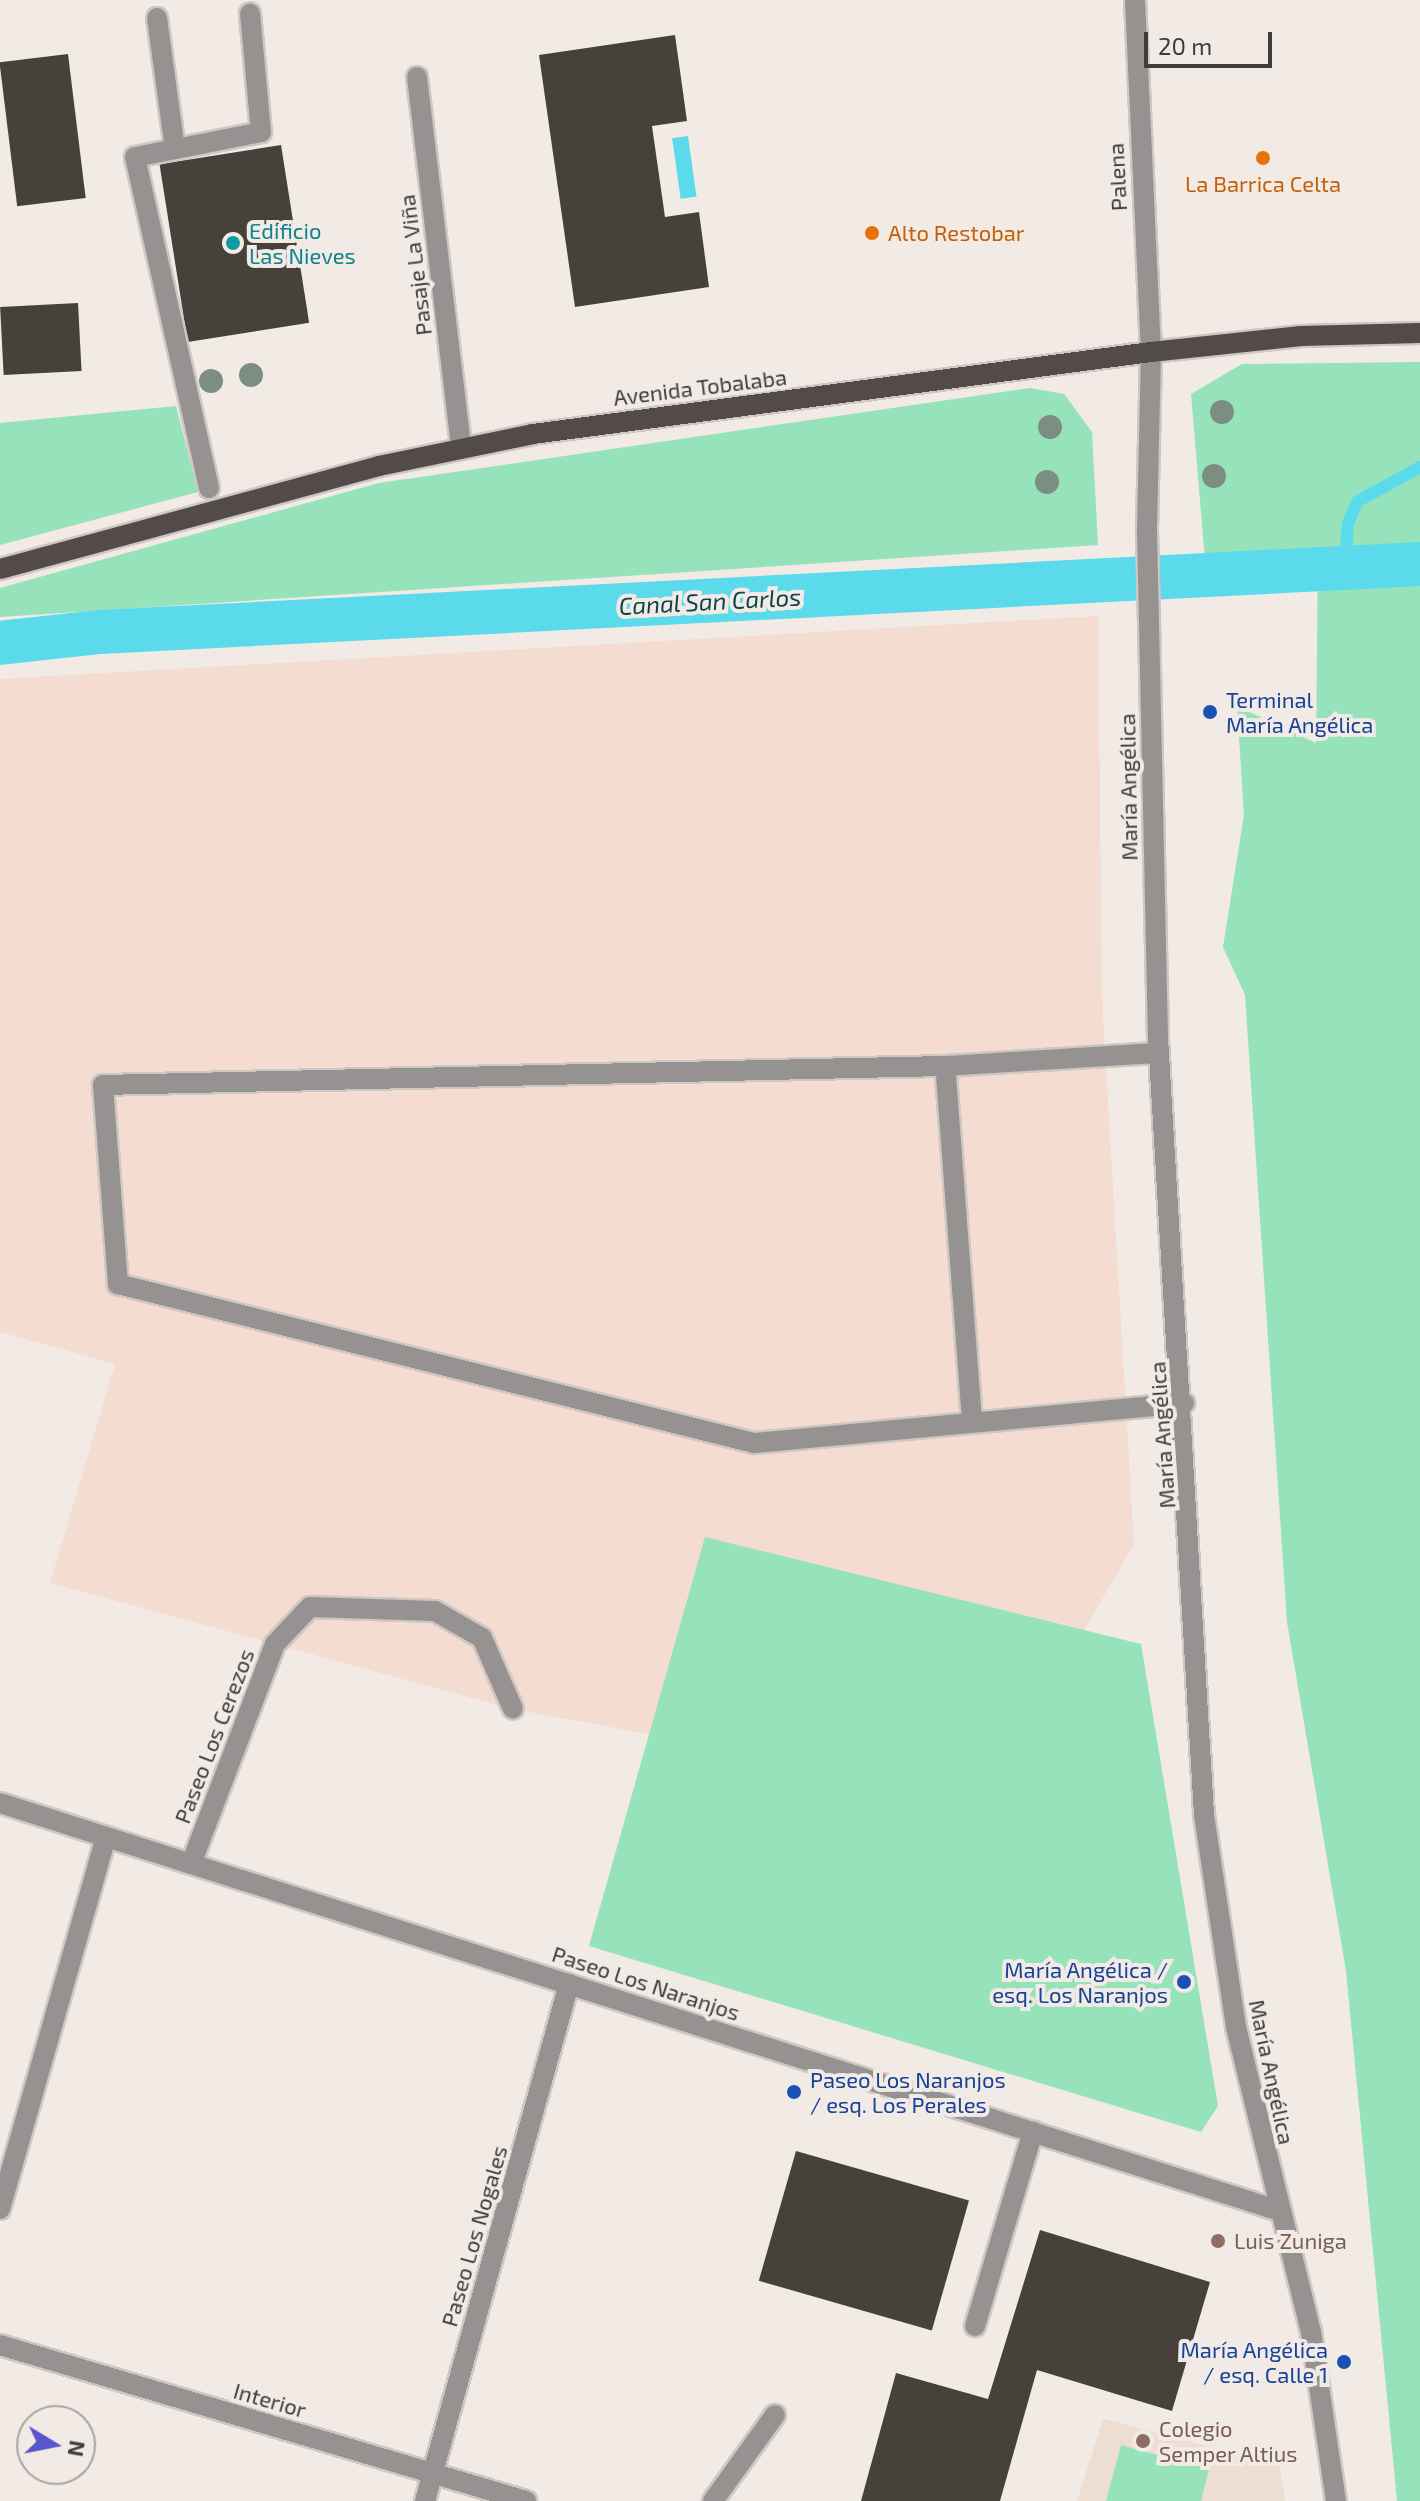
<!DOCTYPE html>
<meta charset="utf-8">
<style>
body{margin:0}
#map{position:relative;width:1420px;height:2501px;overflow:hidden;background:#f2eae4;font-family:"Exo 2",sans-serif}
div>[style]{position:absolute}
.built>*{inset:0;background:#ecded3}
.industrial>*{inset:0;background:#f4dcd1}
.green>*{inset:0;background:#95e2bb}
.water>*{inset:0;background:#5adaeb;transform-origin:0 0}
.stream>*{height:12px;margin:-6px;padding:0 6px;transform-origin:6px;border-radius:6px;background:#5adaeb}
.canal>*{height:44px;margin:-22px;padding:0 22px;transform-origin:22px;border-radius:22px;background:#5adaeb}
.building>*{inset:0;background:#47413c;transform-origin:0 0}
.roads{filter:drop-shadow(2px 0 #cec7c2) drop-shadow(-2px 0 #cec7c2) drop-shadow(0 2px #cec7c2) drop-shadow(0 -2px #cec7c2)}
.minor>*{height:20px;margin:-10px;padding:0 10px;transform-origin:10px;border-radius:10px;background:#979292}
.major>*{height:20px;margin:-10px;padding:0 10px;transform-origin:10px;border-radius:10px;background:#524b4a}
.trees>*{width:24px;height:24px;margin:-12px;border-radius:50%;background:#7b8e81}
.dots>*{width:22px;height:22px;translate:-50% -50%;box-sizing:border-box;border:4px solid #f2eae4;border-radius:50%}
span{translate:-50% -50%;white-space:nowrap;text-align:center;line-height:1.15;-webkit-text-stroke:8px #f2eae4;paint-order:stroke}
.street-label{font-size:22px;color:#3f3c3a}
.food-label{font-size:22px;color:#c56008}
.left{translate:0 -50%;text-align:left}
.culture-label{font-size:22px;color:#0d838f}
.transit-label{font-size:22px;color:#164399}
.right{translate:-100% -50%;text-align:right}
.education-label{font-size:22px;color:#785e54}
.water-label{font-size:24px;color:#0b464d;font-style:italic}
.north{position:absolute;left:16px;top:2405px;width:80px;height:80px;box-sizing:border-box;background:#f2eae4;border:2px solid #aaa4a0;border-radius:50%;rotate:100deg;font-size:22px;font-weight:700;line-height:32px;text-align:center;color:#3f3c3a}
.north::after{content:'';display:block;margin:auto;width:28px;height:36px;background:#5955cc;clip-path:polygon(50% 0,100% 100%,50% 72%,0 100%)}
.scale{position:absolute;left:1144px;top:32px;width:128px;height:36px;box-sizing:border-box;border:4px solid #3f3c3a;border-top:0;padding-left:10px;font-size:24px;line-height:28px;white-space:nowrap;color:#3f3c3a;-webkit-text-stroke:6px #f2eae4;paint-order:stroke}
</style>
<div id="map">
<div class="built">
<div style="clip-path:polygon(1103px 2419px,1279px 2464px,1285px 2501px,1077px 2501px)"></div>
</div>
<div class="industrial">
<div style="clip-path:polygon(1098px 616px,1102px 998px,1134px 1545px,1084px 1630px,705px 1538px,654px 1735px,513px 1709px,50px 1583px,115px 1364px,0 1332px,0 679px)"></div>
</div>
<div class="green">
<div style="clip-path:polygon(1420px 362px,1420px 2501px,1397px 2501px,1346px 1971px,1287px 1622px,1245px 995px,1223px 947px,1244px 815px,1237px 706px,1316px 743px,1318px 552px,1205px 560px,1191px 394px,1242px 364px)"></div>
<div style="clip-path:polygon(1030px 388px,1064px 394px,1092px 432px,1098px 545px,0 617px,0 588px,379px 483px)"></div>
<div style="clip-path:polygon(176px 406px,198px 492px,0 545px,0 423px)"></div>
<div style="clip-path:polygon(705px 1537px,1141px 1644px,1218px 2106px,1201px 2132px,589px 1946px)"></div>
<div style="clip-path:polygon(1121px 2445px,1209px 2469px,1201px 2501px,1106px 2501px)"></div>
</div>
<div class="water">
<div style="left:688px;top:136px;width:61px;height:16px;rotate:82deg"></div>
</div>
<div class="stream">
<div style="left:1345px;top:568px;width:45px;rotate:-86.2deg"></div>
<div style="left:1348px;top:523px;width:24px;rotate:-66deg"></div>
<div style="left:1358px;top:501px;width:71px;rotate:-28.7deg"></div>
</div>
<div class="canal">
<div style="left:0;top:643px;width:101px;rotate:-6.3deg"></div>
<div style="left:100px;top:632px;width:1322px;rotate:-2.95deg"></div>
</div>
<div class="building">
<div style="clip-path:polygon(675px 35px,687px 121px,652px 126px,665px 217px,699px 212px,709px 287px,575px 307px,539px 55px)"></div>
<div style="left:68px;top:54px;width:145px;height:69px;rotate:83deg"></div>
<div style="left:281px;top:145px;width:180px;height:123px;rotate:81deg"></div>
<div style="left:78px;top:303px;width:68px;height:78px;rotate:87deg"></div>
<div style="left:796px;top:2151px;width:180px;height:135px;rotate:16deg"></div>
<div style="clip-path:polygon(1040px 2230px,1210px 2282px,1172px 2411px,1037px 2370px,1000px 2501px,861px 2501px,896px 2373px,988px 2399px)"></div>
</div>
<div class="roads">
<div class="minor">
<div style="left:1135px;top:0;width:352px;rotate:87.4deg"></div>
<div style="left:1151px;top:352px;width:178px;rotate:91.3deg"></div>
<div style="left:1147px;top:530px;width:508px;rotate:88.76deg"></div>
<div style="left:1158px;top:1038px;width:778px;rotate:86.61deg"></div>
<div style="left:1204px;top:1815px;width:214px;rotate:81.4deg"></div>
<div style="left:1236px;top:2027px;width:314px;rotate:76.2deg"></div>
<div style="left:1311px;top:2332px;width:171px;rotate:81.6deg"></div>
<div style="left:157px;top:18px;width:132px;rotate:82.2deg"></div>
<div style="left:417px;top:77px;width:374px;rotate:83.2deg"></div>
<div style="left:209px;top:488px;width:339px;rotate:-102.6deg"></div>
<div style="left:135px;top:157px;width:128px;rotate:-11.2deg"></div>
<div style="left:261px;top:132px;width:119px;rotate:-95.3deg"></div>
<div style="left:945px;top:1066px;width:214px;rotate:-3.5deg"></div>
<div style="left:972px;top:1421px;width:356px;rotate:-94.3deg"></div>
<div style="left:945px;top:1066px;width:842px;rotate:178.71deg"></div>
<div style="left:103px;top:1085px;width:200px;rotate:85.7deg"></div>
<div style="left:118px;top:1284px;width:656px;rotate:14.04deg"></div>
<div style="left:754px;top:1443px;width:432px;rotate:-5.3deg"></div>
<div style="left:0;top:1803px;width:1340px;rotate:17.68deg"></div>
<div style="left:191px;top:1864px;width:235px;rotate:-69.1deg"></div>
<div style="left:275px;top:1644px;width:51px;rotate:-46.6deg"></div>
<div style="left:310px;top:1607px;width:125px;rotate:1.8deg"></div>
<div style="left:435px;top:1611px;width:54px;rotate:29.9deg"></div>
<div style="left:482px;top:1638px;width:77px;rotate:66.4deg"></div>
<div style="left:0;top:2209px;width:387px;rotate:-74.1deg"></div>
<div style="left:975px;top:2326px;width:203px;rotate:-73.4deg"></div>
<div style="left:0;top:2345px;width:549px;rotate:16.52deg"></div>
<div style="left:425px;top:2501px;width:537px;rotate:-74.44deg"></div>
<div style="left:713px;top:2501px;width:106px;rotate:-54.2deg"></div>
</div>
<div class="major">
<div style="left:0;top:569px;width:393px;rotate:-15.2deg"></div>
<div style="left:379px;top:466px;width:157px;rotate:-11.7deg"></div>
<div style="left:533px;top:434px;width:623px;rotate:-7.56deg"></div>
<div style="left:1151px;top:352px;width:151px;rotate:-6.1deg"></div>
<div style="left:1301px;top:336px;width:119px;rotate:-1.4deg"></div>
</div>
</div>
<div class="trees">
<div style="left:251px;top:375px"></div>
<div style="left:211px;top:381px"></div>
<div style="left:1222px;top:412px"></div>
<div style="left:1050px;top:427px"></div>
<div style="left:1214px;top:476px"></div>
<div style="left:1047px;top:482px"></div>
</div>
<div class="dots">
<div style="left:1263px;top:158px;background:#e8710a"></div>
<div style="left:872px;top:233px;background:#e8710a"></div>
<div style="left:233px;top:243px;background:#0f9aa8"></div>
<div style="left:1210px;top:712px;background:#1a4fb4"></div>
<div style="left:1184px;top:1982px;background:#1a4fb4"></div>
<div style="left:794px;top:2092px;background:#1a4fb4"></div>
<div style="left:1218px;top:2241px;background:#8d6e63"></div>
<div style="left:1344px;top:2362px;background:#1a4fb4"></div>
<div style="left:1143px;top:2441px;background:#8d6e63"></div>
</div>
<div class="street-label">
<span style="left:1117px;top:177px;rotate:-93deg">Palena</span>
<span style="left:415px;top:265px;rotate:-97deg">Pasaje La Viña</span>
<span style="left:700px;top:387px;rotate:-7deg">Avenida Tobalaba</span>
<span style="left:1128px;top:787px;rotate:-91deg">María Angélica</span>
<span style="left:1162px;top:1435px;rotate:-94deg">María Angélica</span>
<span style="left:214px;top:1736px;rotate:-69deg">Paseo Los Cerezos</span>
<span style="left:646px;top:1983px;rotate:18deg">Paseo Los Naranjos</span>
<span style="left:1272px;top:2072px;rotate:78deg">María Angélica</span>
<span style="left:474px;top:2236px;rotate:-74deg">Paseo Los Nogales</span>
<span style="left:270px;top:2400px;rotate:16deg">Interior</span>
</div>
<div class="food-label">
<span style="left:1263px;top:184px">La Barrica Celta</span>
<span class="left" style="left:888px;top:233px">Alto Restobar</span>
</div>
<div class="culture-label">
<span class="left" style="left:249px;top:243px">Edificio<br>Las Nieves</span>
</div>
<div class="transit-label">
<span class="left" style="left:1226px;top:712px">Terminal<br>María Angélica</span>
<span class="right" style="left:1168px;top:1982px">María Angélica /<br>esq. Los Naranjos</span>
<span class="left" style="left:810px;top:2092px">Paseo Los Naranjos<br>/ esq. Los Perales</span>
<span class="right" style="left:1328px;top:2362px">María Angélica<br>/ esq. Calle 1</span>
</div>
<div class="education-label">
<span class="left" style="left:1234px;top:2241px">Luis Zuniga</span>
<span class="left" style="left:1159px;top:2441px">Colegio<br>Semper Altius</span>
</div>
<div class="water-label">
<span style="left:710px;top:601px;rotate:-3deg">Canal San Carlos</span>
</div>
<div class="north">N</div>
<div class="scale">20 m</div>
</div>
